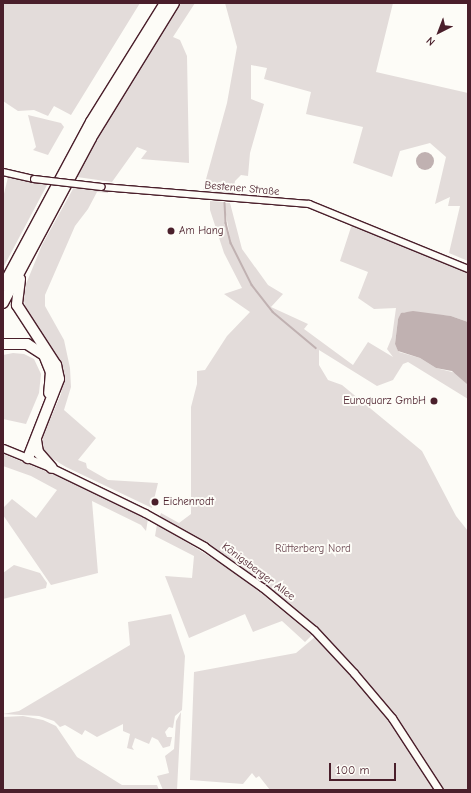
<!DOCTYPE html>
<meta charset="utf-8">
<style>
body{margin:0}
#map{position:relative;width:471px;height:793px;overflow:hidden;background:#fdfcf7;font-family:"Comic Neue",sans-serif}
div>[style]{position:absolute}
.green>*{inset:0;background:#e3dcda}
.water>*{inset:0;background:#c0b1b1}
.round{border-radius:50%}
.stream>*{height:1.5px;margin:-0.75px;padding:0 0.75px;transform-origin:0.75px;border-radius:0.75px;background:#c0b1b1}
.roads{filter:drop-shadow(1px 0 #4a1f2b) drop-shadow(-1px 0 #4a1f2b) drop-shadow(0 1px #4a1f2b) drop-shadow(0 -1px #4a1f2b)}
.tertiary>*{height:6px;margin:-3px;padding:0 3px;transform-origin:3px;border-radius:3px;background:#fdfcf7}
.secondary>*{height:7px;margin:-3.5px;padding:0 3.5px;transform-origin:3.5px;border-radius:3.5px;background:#fdfcf7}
.motorway>*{height:10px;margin:-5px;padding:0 5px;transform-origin:5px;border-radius:5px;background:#fdfcf7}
.bridges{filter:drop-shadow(1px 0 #4a1f2b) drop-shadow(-1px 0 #4a1f2b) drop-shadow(0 1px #4a1f2b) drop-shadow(0 -1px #4a1f2b)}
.tertiary-bridge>*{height:6px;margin:-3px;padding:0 3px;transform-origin:3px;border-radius:3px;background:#fdfcf7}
.dots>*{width:11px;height:11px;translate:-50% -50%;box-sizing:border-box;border:2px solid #fdfcf7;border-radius:50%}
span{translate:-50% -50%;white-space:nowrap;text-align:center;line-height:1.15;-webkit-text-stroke:4px #fdfcf7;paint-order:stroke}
.street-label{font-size:11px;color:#4a1f2b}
.poi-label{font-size:11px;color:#4a1f2b}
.left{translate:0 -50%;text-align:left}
.right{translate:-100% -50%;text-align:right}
.park-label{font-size:11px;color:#704e57}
.frame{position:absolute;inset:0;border:4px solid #4a1f2b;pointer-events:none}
.north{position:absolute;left:419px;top:12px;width:40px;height:40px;-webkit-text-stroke:3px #fdfcf7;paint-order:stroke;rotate:222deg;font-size:11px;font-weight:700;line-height:16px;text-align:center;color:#4a1f2b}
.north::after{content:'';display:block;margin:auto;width:14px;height:18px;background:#4a1f2b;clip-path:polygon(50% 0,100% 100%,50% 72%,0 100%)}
.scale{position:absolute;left:329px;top:763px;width:67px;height:18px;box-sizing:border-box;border:2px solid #4a1f2b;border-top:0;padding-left:5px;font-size:12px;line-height:14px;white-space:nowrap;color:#4a1f2b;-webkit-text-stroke:3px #fdfcf7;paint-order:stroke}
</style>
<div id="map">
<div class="green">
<div style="clip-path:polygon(3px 3px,140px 3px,71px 115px,54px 106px,48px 116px,34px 110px,18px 111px,3px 101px)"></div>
<div style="clip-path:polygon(181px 3px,195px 3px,173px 37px,180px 40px,187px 56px,189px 163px,141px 159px,147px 151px,137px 147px,112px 182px,77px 177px,113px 110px)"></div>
<div style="clip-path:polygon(225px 3px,393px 3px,376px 72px,468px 93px,468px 261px,449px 253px,460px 206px,448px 206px,450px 197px,435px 204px,446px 157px,430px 143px,400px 151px,392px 177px,353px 163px,363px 127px,306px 114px,311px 92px,264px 79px,267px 68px,251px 65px,251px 99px,264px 104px,250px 153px,248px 176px,241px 175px,235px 181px,233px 194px,203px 190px,227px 103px,237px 47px)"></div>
<div style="clip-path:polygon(28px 115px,61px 123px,64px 127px,48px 155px,33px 150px,36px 147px)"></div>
<div style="clip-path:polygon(8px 177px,47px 185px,3px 268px,3px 198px)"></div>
<div style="clip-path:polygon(74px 187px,108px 190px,108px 193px,97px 192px,88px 209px,75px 226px,45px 295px,45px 306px,64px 340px,70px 368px,71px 387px,64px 410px,96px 438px,78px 460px,86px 463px,87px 468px,108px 480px,158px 483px,152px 508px,66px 467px,43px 453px,43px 436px,61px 394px,63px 381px,57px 356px,27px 313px,23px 297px,26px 284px,42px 245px)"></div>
<div style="clip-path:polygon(210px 201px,224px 202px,226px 225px,231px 243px,225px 209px,225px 203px,230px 203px,242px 249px,268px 285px,283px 294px,271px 307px,308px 324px,304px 329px,353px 365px,368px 342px,393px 357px,387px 349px,392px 337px,396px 308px,374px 309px,358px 298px,368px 272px,340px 261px,352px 224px,468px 271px,468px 322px,451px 316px,404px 312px,398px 319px,395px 344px,399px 352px,420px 358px,436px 368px,456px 373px,468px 385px,468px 399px,408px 362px,403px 364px,393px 380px,377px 386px,319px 350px,319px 365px,328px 380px,342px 385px,422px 451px,456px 516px,468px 531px,468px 790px,443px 790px,419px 750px,391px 711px,358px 670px,317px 627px,240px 565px,160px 516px,161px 513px,179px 523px,191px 514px,191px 407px,197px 384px,197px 371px,205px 370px,227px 336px,250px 312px,224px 294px,242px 288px,224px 253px,210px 210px)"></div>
<div style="clip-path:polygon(13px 353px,24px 354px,34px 359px,41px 374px,39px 393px,26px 424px,3px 419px,3px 355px)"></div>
<div style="clip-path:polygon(3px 454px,85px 487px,148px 519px,146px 531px,141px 525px,92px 501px,98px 573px,51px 585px,3px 515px,3px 508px,12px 499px,36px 518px,57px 490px,31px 476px,3px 466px)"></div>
<div style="clip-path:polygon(157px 524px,238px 574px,312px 635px,305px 642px,282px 621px,253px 632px,245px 614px,189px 638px,165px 576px,192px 578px,194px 556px,155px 536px)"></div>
<div style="clip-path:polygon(14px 565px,40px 573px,47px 583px,46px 588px,3px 599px,3px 573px)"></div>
<div style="clip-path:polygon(171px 614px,185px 656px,182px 710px,175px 716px,173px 728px,169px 727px,165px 732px,167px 737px,172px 737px,170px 746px,163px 748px,158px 740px,152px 737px,149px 744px,135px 738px,132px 747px,134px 750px,127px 748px,130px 734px,123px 731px,123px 724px,97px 737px,85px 730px,82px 735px,65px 725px,60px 727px,54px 721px,39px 716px,3px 714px,19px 711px,130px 645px,128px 622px)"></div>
<div style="clip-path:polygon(315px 637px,349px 672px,383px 713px,413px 755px,433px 790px,270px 790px,259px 776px,256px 778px,252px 773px,243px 784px,190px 780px,194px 672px,296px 653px)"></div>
<div style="clip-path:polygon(181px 712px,177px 790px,163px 790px,157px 776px,169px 773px,165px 756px,174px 749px,176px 721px)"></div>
<div style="clip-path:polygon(23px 716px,43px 720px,56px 726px,77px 757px,122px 785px,157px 785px,159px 790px,3px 790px,3px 717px)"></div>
</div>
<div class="water">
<div class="round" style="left:416px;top:152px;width:18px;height:18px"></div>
<div style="clip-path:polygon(413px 311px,451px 316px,468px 322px,468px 385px,452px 371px,436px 368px,420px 358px,398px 351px,395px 344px,398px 319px,401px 313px)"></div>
</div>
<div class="stream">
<div style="left:225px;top:203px;width:20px;rotate:87deg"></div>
<div style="left:226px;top:223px;width:21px;rotate:76deg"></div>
<div style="left:231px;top:243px;width:47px;rotate:63.4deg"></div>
<div style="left:252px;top:285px;width:34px;rotate:52deg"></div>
<div style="left:273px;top:312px;width:56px;rotate:39.9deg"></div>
</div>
<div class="roads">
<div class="tertiary">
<div style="left:3px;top:172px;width:32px;rotate:13deg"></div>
<div style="left:102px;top:187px;width:208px;rotate:4.7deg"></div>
<div style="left:309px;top:204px;width:172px;rotate:22.2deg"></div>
</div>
<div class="secondary">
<div style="left:3px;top:448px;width:53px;rotate:22.2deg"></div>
<div style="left:52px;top:468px;width:103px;rotate:25.8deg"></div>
<div style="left:145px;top:513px;width:68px;rotate:29.2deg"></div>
<div style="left:204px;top:546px;width:71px;rotate:35.3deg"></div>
<div style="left:262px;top:587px;width:67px;rotate:39.6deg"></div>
<div style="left:314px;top:630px;width:59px;rotate:47.1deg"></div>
<div style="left:354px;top:673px;width:59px;rotate:49.8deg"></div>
<div style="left:392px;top:718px;width:86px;rotate:56.9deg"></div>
</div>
<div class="motorway">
<div style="left:20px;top:279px;width:26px;rotate:97deg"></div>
<div style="left:17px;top:305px;width:72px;rotate:57deg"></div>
<div style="left:56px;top:365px;width:14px;rotate:78deg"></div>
<div style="left:59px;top:379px;width:85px;rotate:111.4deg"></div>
<div style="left:3px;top:286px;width:186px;rotate:-61.8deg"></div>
<div style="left:91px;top:122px;width:140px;rotate:-58.1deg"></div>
<div style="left:3px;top:303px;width:187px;rotate:-61.9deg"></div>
<div style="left:91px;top:138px;width:158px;rotate:-58.4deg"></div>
<div style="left:3px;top:344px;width:24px"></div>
<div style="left:27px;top:344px;width:20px;rotate:33deg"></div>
<div style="left:44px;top:355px;width:18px;rotate:68deg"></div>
<div style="left:51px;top:372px;width:21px;rotate:95deg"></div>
<div style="left:36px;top:440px;width:12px;rotate:81deg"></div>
<div style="left:38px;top:452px;width:21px;rotate:49deg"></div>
</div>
</div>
<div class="bridges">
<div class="tertiary-bridge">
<div style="left:34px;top:179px;width:68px;rotate:6.7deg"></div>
</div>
</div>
<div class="dots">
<div style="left:171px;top:231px;background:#4a1f2b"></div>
<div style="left:434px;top:401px;background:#4a1f2b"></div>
<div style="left:155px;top:502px;background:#4a1f2b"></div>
</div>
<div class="street-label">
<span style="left:242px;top:189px;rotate:5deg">Bestener Straße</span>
<span style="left:258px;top:572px;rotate:37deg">Königsberger Allee</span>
</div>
<div class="poi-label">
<span class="left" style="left:179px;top:231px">Am Hang</span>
<span class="right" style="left:426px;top:401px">Euroquarz GmbH</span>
<span class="left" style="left:163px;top:502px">Eichenrodt</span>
</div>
<div class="park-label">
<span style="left:313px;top:549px">Rütterberg Nord</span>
</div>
<div class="frame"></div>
<div class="north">N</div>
<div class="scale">100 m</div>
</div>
